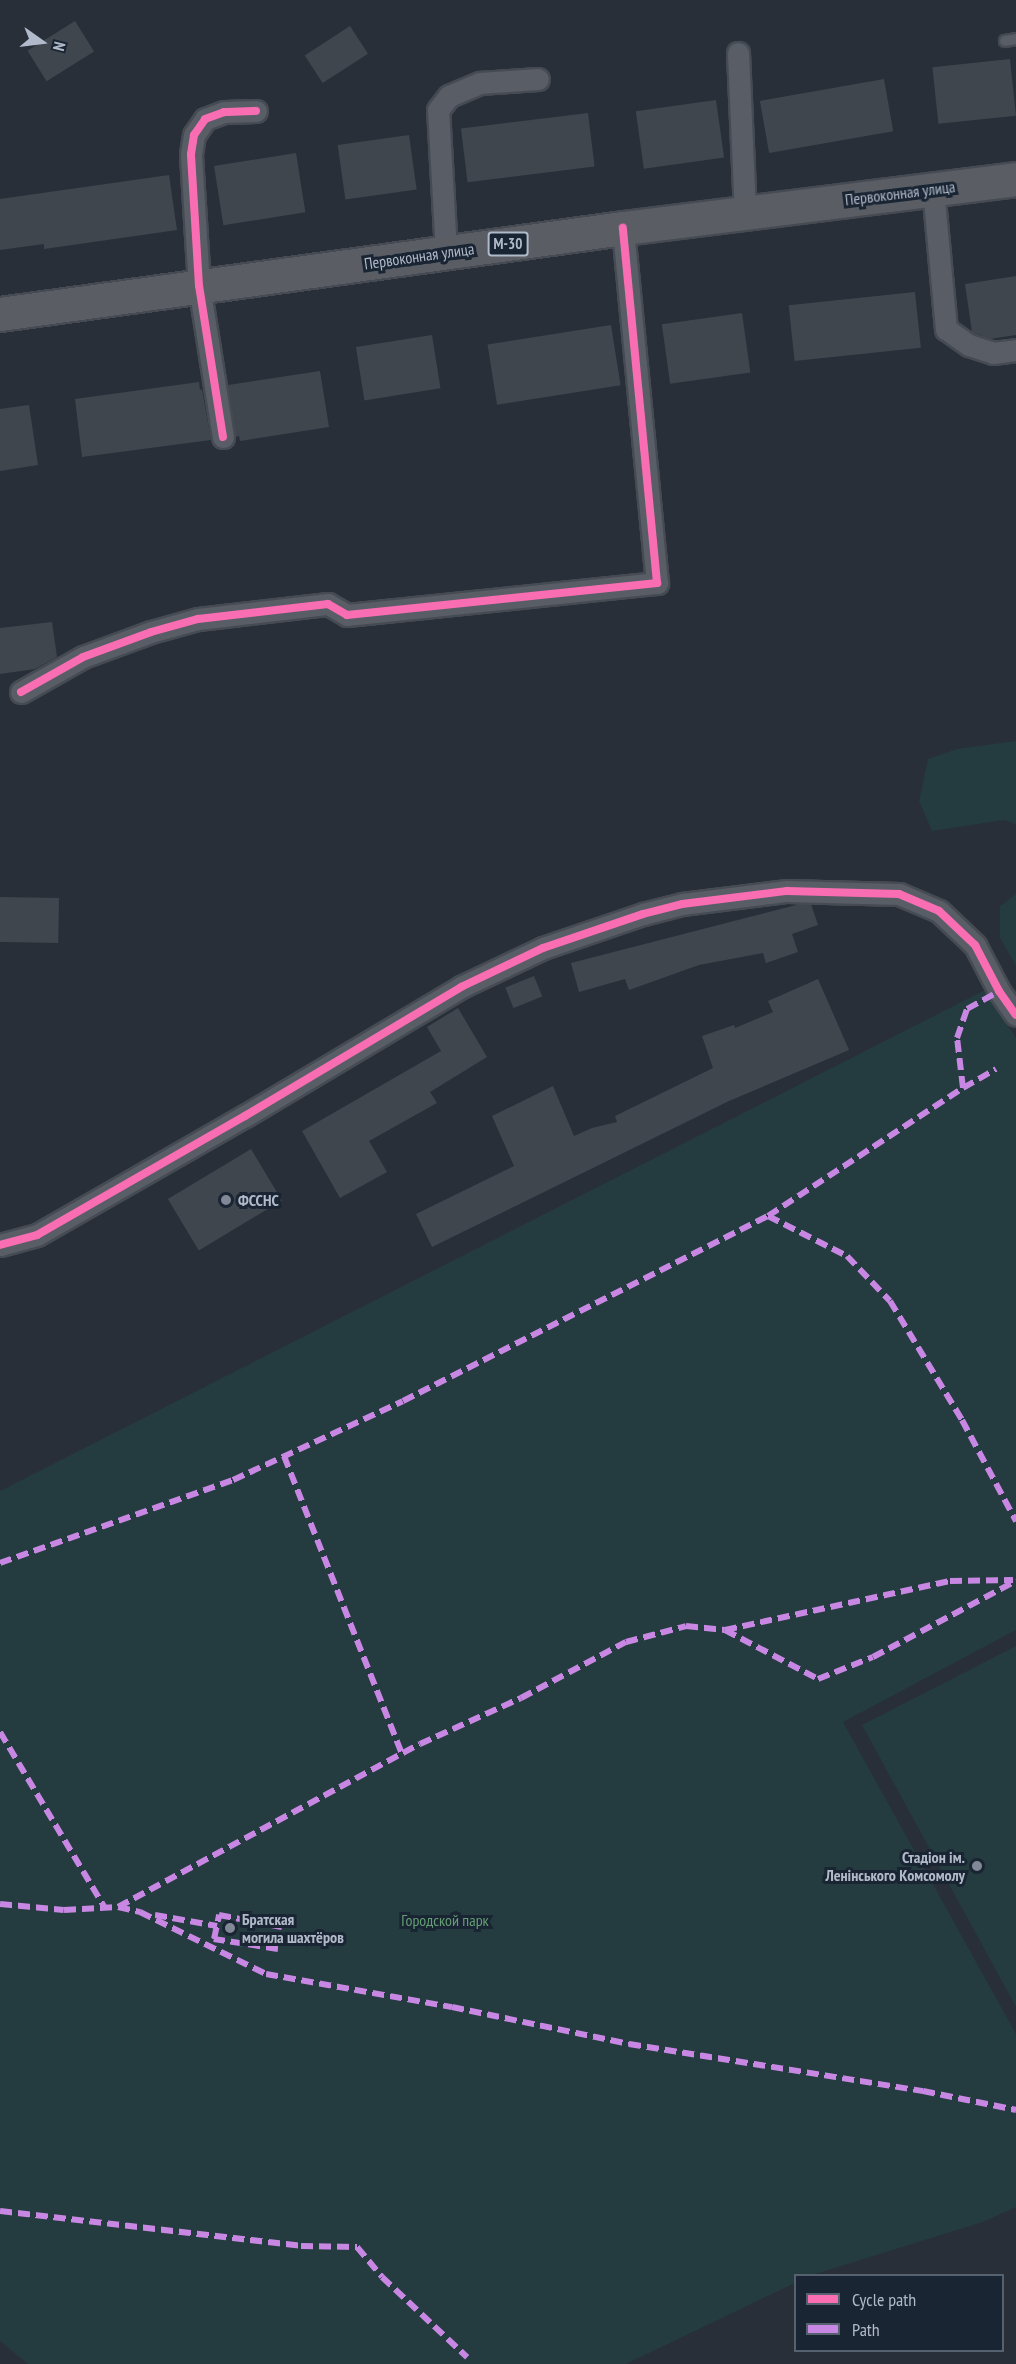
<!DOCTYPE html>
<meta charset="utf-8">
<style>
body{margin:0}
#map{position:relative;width:1016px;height:2364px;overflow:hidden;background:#282f38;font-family:"PT Sans Narrow",sans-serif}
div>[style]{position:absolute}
.green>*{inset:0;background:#243b3f}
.building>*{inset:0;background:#3f464e;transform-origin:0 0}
.roads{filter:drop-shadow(2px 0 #464b53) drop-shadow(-2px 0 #464b53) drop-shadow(0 2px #464b53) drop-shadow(0 -2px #464b53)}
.service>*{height:10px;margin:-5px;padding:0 5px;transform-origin:5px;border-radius:5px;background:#585d66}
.minor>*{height:21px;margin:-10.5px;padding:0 10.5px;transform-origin:10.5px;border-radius:10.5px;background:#585d66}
.trunk>*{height:33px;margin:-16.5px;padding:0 16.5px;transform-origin:16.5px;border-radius:16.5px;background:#5a5e64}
.quiet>*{height:6px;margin-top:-3px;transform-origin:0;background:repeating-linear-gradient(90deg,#c787e3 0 12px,transparent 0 18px)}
.cycleway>*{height:8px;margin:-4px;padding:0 4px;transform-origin:4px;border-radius:4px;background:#f96db3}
.dots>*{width:16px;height:16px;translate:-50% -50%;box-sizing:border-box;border:3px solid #1a2534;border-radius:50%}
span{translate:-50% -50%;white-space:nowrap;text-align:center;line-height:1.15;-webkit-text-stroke:6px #1a2534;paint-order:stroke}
.shield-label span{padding:2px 4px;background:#1a2534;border:2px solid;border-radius:4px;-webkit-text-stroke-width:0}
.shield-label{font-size:15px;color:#b1baca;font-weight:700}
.street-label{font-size:16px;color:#b1baca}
.poi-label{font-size:16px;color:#b1baca;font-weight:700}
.left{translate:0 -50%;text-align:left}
.right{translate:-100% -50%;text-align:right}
.park-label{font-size:16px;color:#659e73}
.legend{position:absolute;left:794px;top:2274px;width:210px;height:78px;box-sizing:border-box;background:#1a2534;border:2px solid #566170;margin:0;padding:8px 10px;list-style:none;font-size:18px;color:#b1baca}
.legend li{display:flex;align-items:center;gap:12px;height:30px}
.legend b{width:30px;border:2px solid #566170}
.north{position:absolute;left:12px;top:12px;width:60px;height:60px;-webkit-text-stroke:4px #1a2534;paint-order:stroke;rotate:104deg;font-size:16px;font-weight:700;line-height:24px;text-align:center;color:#b1baca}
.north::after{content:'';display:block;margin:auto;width:21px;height:27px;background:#b1baca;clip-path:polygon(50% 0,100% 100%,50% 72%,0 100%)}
</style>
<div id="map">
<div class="green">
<div style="clip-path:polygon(1016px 741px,1016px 824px,1004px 820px,932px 831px,919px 801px,928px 759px,957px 749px)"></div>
<div style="clip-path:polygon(1016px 894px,1016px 966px,1000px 938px,1000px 906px)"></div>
<div style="clip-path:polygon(985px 990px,1016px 1038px,1016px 1630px,843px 1722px,1016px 2034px,1016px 2207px,983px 2222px,812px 2275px,796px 2276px,795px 2283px,626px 2364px,28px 2364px,0 2341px,0 1491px)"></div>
<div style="clip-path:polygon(1016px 1646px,1016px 2007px,862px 1725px)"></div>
</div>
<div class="building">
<div style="left:75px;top:21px;width:36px;height:56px;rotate:58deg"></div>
<div style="left:350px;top:26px;width:33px;height:54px;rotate:57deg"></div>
<div style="left:1010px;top:59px;width:57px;height:78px;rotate:84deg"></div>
<div style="left:884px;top:79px;width:53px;height:126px;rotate:80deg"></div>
<div style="left:716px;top:100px;width:58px;height:81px;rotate:82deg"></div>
<div style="left:588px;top:113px;width:54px;height:128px;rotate:83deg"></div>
<div style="left:409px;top:135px;width:55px;height:72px;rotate:82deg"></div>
<div style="left:296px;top:153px;width:60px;height:83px;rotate:81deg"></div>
<div style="clip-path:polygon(169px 175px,177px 230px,44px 249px,44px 244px,0 250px,0 199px)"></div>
<div style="clip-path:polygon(1016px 276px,1016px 335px,990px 339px,972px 332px,965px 284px)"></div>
<div style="left:915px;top:292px;width:56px;height:127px;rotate:84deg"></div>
<div style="left:742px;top:313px;width:60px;height:81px;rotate:82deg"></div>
<div style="left:611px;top:325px;width:61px;height:125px;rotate:81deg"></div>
<div style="left:432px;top:335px;width:54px;height:77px;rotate:81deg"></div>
<div style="clip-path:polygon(320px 371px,329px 427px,240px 441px,239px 436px,235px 437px,228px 385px)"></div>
<div style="clip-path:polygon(199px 382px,200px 390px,202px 389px,211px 440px,82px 457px,75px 399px)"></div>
<div style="clip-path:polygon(29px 405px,38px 465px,0 471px,0 409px)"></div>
<div style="clip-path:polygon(52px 622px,57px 657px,35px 669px,0 674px,0 628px)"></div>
<div style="left:0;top:897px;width:59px;height:45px;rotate:1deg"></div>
<div style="clip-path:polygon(800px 904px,811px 904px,818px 925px,792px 934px,798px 952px,766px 963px,763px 953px,699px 965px,629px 990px,625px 979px,579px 992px,571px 963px)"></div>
<div style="left:534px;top:976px;width:22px;height:31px;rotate:68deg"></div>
<div style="clip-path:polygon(818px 979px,849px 1050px,729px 1101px,432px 1247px,416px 1214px,514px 1166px,492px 1116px,553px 1086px,574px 1136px,592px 1128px,617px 1122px,615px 1116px,713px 1068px,702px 1036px,734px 1025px,735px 1028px,773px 1012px,768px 1001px)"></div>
<div style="clip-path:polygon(458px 1008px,487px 1057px,430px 1092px,437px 1103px,369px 1141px,387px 1172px,340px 1198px,302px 1131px,441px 1051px,427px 1027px)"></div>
<div style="left:251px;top:1149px;width:60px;height:97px;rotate:59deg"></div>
</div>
<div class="roads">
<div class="service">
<div style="left:1005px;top:41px;width:11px;rotate:-10deg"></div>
</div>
<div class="minor">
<div style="left:738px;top:53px;width:160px;rotate:87.5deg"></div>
<div style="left:933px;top:189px;width:141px;rotate:84.7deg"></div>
<div style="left:946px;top:329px;width:28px;rotate:35deg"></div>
<div style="left:969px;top:345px;width:25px;rotate:18deg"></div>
<div style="left:993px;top:353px;width:23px;rotate:-7deg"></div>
<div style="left:446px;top:252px;width:142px;rotate:-93.2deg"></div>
<div style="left:438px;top:110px;width:18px;rotate:-52deg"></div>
<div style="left:449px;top:96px;width:34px;rotate:-23deg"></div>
<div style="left:480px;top:83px;width:58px;rotate:-3.9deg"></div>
<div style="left:223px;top:437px;width:153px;rotate:-99deg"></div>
<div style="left:199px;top:286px;width:132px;rotate:-93.5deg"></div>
<div style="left:191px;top:154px;width:19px;rotate:-81deg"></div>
<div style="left:194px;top:135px;width:19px;rotate:-55deg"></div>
<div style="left:205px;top:119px;width:20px;rotate:-20deg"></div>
<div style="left:224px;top:112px;width:32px;rotate:-2deg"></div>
<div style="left:21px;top:692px;width:71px;rotate:-29.4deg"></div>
<div style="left:83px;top:657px;width:72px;rotate:-20.2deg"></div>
<div style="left:151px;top:632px;width:49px;rotate:-15.5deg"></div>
<div style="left:198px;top:619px;width:131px;rotate:-6.6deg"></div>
<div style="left:328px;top:604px;width:22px;rotate:30deg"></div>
<div style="left:347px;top:615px;width:312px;rotate:-5.9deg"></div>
<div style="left:657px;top:583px;width:357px;rotate:-95.5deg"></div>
<div style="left:0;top:1245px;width:38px;rotate:-15deg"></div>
<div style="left:37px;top:1235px;width:240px;rotate:-29.8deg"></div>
<div style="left:245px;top:1116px;width:252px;rotate:-30.8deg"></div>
<div style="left:461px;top:987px;width:91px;rotate:-25.4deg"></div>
<div style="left:543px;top:948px;width:106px;rotate:-18.8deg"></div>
<div style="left:643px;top:914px;width:40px;rotate:-14.4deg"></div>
<div style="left:682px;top:904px;width:106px;rotate:-7.1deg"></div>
<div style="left:787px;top:891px;width:112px;rotate:1.5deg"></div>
<div style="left:899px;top:894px;width:43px;rotate:23deg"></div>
<div style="left:939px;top:911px;width:50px;rotate:43.4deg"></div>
<div style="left:975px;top:945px;width:52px;rotate:62.4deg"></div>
<div style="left:999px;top:991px;width:29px;rotate:55deg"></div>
</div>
<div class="trunk">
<div style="left:0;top:314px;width:629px;rotate:-7.86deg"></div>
<div style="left:623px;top:228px;width:396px;rotate:-7.1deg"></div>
</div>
</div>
<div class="quiet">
<div style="left:963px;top:1088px;width:38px;rotate:-30deg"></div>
<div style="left:768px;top:1216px;width:89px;rotate:26.9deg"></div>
<div style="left:847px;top:1256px;width:62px;rotate:46.3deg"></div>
<div style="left:890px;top:1301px;width:139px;rotate:58.8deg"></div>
<div style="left:962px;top:1420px;width:115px;rotate:61.9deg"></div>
<div style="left:284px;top:1456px;width:321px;rotate:68.4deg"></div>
<div style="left:0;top:1563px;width:247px;rotate:-19.6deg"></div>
<div style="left:233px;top:1480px;width:187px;rotate:-24.9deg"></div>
<div style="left:403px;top:1401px;width:409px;rotate:-26.9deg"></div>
<div style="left:768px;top:1216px;width:233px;rotate:-33.3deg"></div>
<div style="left:963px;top:1088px;width:50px;rotate:-96.8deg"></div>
<div style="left:957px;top:1038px;width:31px;rotate:-71deg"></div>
<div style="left:967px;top:1009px;width:37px;rotate:-29deg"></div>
<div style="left:725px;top:1630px;width:230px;rotate:-12.3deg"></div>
<div style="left:950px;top:1581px;width:63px;rotate:-0.9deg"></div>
<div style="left:0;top:1732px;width:205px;rotate:59.2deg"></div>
<div style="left:0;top:1904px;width:64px;rotate:5.4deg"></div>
<div style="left:64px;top:1910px;width:54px;rotate:-3.2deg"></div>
<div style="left:118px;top:1907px;width:343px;rotate:-28.4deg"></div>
<div style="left:420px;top:1744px;width:111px;rotate:-24.5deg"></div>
<div style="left:521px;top:1698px;width:119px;rotate:-28.1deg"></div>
<div style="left:626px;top:1642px;width:62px;rotate:-14.9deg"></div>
<div style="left:686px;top:1626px;width:39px;rotate:6deg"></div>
<div style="left:725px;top:1630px;width:105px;rotate:27.8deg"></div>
<div style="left:818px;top:1679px;width:59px;rotate:-21.8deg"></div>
<div style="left:873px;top:1657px;width:162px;rotate:-28deg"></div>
<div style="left:118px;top:1907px;width:23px;rotate:13deg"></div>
<div style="left:140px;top:1912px;width:140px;rotate:26.2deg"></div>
<div style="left:266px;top:1974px;width:189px;rotate:10.1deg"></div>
<div style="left:452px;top:2007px;width:181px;rotate:11.8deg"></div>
<div style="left:629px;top:2044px;width:298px;rotate:9.1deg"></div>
<div style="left:923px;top:2091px;width:95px;rotate:11.5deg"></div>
<div style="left:155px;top:1915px;width:63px;rotate:10.1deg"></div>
<div style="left:278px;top:1949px;width:65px;rotate:-171.1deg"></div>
<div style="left:214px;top:1939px;width:25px;rotate:-78deg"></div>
<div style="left:219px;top:1915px;width:64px;rotate:10.8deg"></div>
<div style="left:0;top:2211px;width:303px;rotate:6.6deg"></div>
<div style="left:301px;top:2246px;width:56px;rotate:1deg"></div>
<div style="left:357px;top:2247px;width:39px;rotate:50deg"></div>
<div style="left:382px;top:2277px;width:117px;rotate:43.3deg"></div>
</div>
<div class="cycleway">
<div style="left:223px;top:437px;width:153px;rotate:-99deg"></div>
<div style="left:199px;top:286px;width:132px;rotate:-93.5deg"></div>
<div style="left:191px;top:154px;width:19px;rotate:-81deg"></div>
<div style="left:194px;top:135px;width:19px;rotate:-55deg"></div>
<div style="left:205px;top:119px;width:20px;rotate:-20deg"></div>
<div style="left:224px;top:112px;width:32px;rotate:-2deg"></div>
<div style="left:21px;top:692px;width:71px;rotate:-29.4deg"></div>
<div style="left:83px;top:657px;width:72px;rotate:-20.2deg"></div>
<div style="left:151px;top:632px;width:49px;rotate:-15.5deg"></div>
<div style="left:198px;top:619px;width:131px;rotate:-6.6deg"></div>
<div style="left:328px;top:604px;width:22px;rotate:30deg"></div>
<div style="left:347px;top:615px;width:312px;rotate:-5.9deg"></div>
<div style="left:657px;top:583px;width:357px;rotate:-95.5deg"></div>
<div style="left:0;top:1245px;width:38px;rotate:-15deg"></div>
<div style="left:37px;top:1235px;width:240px;rotate:-29.8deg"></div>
<div style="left:245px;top:1116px;width:252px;rotate:-30.8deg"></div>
<div style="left:461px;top:987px;width:91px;rotate:-25.4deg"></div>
<div style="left:543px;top:948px;width:106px;rotate:-18.8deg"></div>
<div style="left:643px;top:914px;width:40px;rotate:-14.4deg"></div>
<div style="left:682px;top:904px;width:106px;rotate:-7.1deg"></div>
<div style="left:787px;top:891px;width:112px;rotate:1.5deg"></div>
<div style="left:899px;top:894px;width:43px;rotate:23deg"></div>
<div style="left:939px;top:911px;width:50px;rotate:43.4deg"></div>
<div style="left:975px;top:945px;width:52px;rotate:62.4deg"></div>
<div style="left:999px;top:991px;width:29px;rotate:55deg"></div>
</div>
<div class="dots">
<div style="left:226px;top:1200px;background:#818997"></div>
<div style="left:977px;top:1866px;background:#818997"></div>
<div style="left:230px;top:1928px;background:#818997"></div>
</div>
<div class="shield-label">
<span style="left:508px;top:244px">М-30</span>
</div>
<div class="street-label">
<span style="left:900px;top:193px;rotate:-7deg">Первоконная улица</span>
<span style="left:419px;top:256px;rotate:-8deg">Первоконная улица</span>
</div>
<div class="poi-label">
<span class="left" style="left:238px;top:1200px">ФССНС</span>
<span class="right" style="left:965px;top:1866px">Стадіон ім.<br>Ленінського Комсомолу</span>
<span class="left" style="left:242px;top:1928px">Братская<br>могила шахтёров</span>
</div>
<div class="park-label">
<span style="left:445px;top:1920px">Городской парк</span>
</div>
<ul class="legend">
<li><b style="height:8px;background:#f96db3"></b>Cycle path</li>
<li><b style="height:8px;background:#c787e3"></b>Path</li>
</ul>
<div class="north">N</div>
</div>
